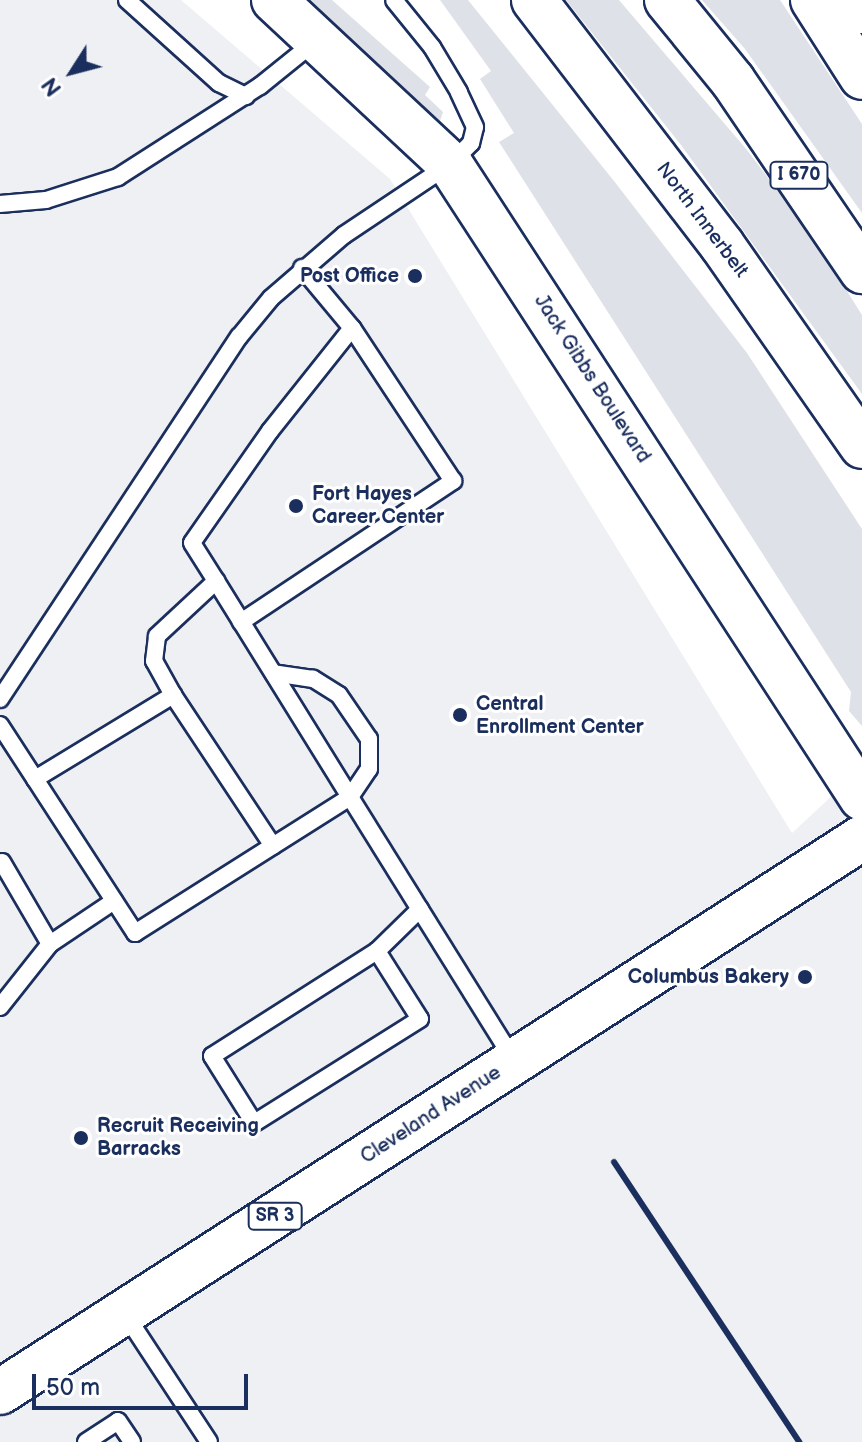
<!DOCTYPE html>
<style>
body{margin:0}
#map{position:relative;width:862px;height:1442px;overflow:hidden;background:#fff;font-family:"Balsamiq Sans",sans-serif}
div>[style]{position:absolute}
.built>*{inset:0;background:#eff0f4}
.green>*{inset:0;background:#dee1e7}
.roads{filter:drop-shadow(2px 0 #1b2f5e) drop-shadow(-2px 0 #1b2f5e) drop-shadow(0 2px #1b2f5e) drop-shadow(0 -2px #1b2f5e)}
.lane>*{height:16px;margin:-8px;padding:0 8px;transform-origin:8px;border-radius:8px;background:#fff}
.secondary>*{height:44px;margin:-22px;padding:0 22px;transform-origin:22px;border-radius:22px;background:#fff}
.primary>*{height:44px;margin:-22px;padding:0 22px;transform-origin:22px;border-radius:22px;background:#fff}
.highway>*{height:44px;margin:-22px;padding:0 22px;transform-origin:22px;border-radius:22px;background:#fff}
.rail>*{height:6px;margin:-3px;padding:0 3px;transform-origin:3px;border-radius:3px;background:#1b2f5e}
.dots>*{width:22px;height:22px;translate:-50% -50%;box-sizing:border-box;border:4px solid #fff;border-radius:50%}
span{translate:-50% -50%;white-space:nowrap;text-align:center;line-height:1.15;-webkit-text-stroke:6px #fff;paint-order:stroke}
.shield-label span{padding:2px 6px;background:#fff;border:2px solid;border-radius:6px;-webkit-text-stroke-width:0}
.shield-label{font-size:18px;color:#1b2f5e;font-weight:700}
.street-label{font-size:20px;color:#1b2f5e}
.poi-label{font-size:20px;color:#1b2f5e;font-weight:700}
.right{translate:-100% -50%;text-align:right}
.left{translate:0 -50%;text-align:left}
.north{position:absolute;left:32px;top:32px;width:80px;height:80px;-webkit-text-stroke:6px #fff;paint-order:stroke;rotate:234deg;font-size:22px;font-weight:700;line-height:32px;text-align:center;color:#1b2f5e}
.north::after{content:'';display:block;margin:auto;width:28px;height:36px;background:#1b2f5e;clip-path:polygon(50% 0,100% 100%,50% 72%,0 100%)}
.scale{position:absolute;left:32px;top:1374px;width:216px;height:36px;box-sizing:border-box;border:4px solid #1b2f5e;border-top:0;padding-left:10px;font-size:24px;line-height:28px;white-space:nowrap;color:#1b2f5e;-webkit-text-stroke:6px #fff;paint-order:stroke}
</style>
<div id="map">
<div class="built">
<div style="clip-path:polygon(0 0,181px 0,390px 179px,792px 833px,862px 768px,862px 1442px,0 1442px)"></div>
</div>
<div class="green">
<div style="clip-path:polygon(304px 0,332px 0,430px 87px,425px 95px,443px 112px,440px 121px)"></div>
<div style="clip-path:polygon(440px 0,468px 0,614px 181px,747px 353px,862px 529px,862px 726px,849px 711px,851px 692px,499px 142px,514px 133px,480px 79px,491px 71px)"></div>
<div style="clip-path:polygon(566px 0,619px 0,747px 150px,815px 240px,862px 315px,862px 394px,681px 145px)"></div>
<div style="clip-path:polygon(702px 0,780px 0,862px 124px,862px 213px,745px 49px)"></div>
</div>
<div class="roads">
<div class="lane">
<div style="left:127px;top:0;width:124px;rotate:42.1deg"></div>
<div style="left:219px;top:83px;width:30px;rotate:26deg"></div>
<div style="left:0;top:204px;width:46px;rotate:-5deg"></div>
<div style="left:46px;top:200px;width:76px;rotate:-17.7deg"></div>
<div style="left:118px;top:177px;width:169px;rotate:-32.7deg"></div>
<div style="left:260px;top:86px;width:73px;rotate:-38.9deg"></div>
<div style="left:302px;top:268px;width:78px;rotate:50.2deg"></div>
<div style="left:241px;top:622px;width:255px;rotate:-33.6deg"></div>
<div style="left:453px;top:481px;width:183px;rotate:-123.4deg"></div>
<div style="left:352px;top:328px;width:132px;rotate:128.5deg"></div>
<div style="left:270px;top:431px;width:136px;rotate:124.9deg"></div>
<div style="left:192px;top:543px;width:45px;rotate:57.7deg"></div>
<div style="left:216px;top:581px;width:254px;rotate:58.2deg"></div>
<div style="left:350px;top:797px;width:310px;rotate:58.1deg"></div>
<div style="left:173px;top:695px;width:181px;rotate:56.5deg"></div>
<div style="left:0;top:699px;width:434px;rotate:-56.6deg"></div>
<div style="left:239px;top:337px;width:50px;rotate:-50.6deg"></div>
<div style="left:271px;top:298px;width:96px;rotate:-40.8deg"></div>
<div style="left:344px;top:235px;width:128px;rotate:-33.8deg"></div>
<div style="left:450px;top:164px;width:30px;rotate:-45deg"></div>
<div style="left:471px;top:143px;width:16px;rotate:-76deg"></div>
<div style="left:475px;top:127px;width:38px;rotate:-115deg"></div>
<div style="left:459px;top:92px;width:52px;rotate:-121deg"></div>
<div style="left:432px;top:47px;width:60px;rotate:-129deg"></div>
<div style="left:0;top:725px;width:248px;rotate:57deg"></div>
<div style="left:135px;top:933px;width:254px;rotate:-32.3deg"></div>
<div style="left:350px;top:797px;width:34px;rotate:-56deg"></div>
<div style="left:369px;top:769px;width:30px;rotate:-90deg"></div>
<div style="left:369px;top:739px;width:53px;rotate:-124.3deg"></div>
<div style="left:339px;top:695px;width:31px;rotate:-148deg"></div>
<div style="left:313px;top:679px;width:40px;rotate:-171.5deg"></div>
<div style="left:35px;top:779px;width:162px;rotate:-31.3deg"></div>
<div style="left:173px;top:695px;width:39px;rotate:-119deg"></div>
<div style="left:154px;top:661px;width:25px;rotate:-83deg"></div>
<div style="left:157px;top:636px;width:81px;rotate:-43deg"></div>
<div style="left:2px;top:862px;width:95px;rotate:59.7deg"></div>
<div style="left:377px;top:951px;width:80px;rotate:57.7deg"></div>
<div style="left:420px;top:1019px;width:196px;rotate:147.9deg"></div>
<div style="left:254px;top:1123px;width:79px;rotate:-122.1deg"></div>
<div style="left:212px;top:1056px;width:196px;rotate:-32.5deg"></div>
<div style="left:377px;top:951px;width:60px;rotate:-44.3deg"></div>
<div style="left:0;top:1007px;width:80px;rotate:-51.6deg"></div>
<div style="left:50px;top:944px;width:77px;rotate:-33.9deg"></div>
<div style="left:125px;top:1314px;width:153px;rotate:56.7deg"></div>
<div style="left:86px;top:1442px;width:38px;rotate:-33deg"></div>
<div style="left:118px;top:1421px;width:25px;rotate:56deg"></div>
</div>
<div class="secondary">
<div style="left:274px;top:0;width:241px;rotate:43deg"></div>
<div style="left:450px;top:164px;width:756px;rotate:56.98deg"></div>
</div>
<div class="primary">
<div style="left:0;top:1392px;width:1025px;rotate:-32.73deg"></div>
</div>
<div class="highway">
<div style="left:534px;top:0;width:309px;rotate:52.5deg"></div>
<div style="left:722px;top:245px;width:245px;rotate:55.1deg"></div>
<div style="left:667px;top:0;width:104px;rotate:50.8deg"></div>
<div style="left:733px;top:81px;width:230px;rotate:55.8deg"></div>
<div style="left:813px;top:0;width:91px;rotate:57.5deg"></div>
<div style="left:855px;top:0;width:13px;rotate:58deg"></div>
</div>
</div>
<div class="rail">
<div style="left:614px;top:1162px;width:336px;rotate:56.5deg"></div>
</div>
<div class="dots">
<div style="left:415px;top:276px;background:#1b2f5e"></div>
<div style="left:296px;top:506px;background:#1b2f5e"></div>
<div style="left:460px;top:715px;background:#1b2f5e"></div>
<div style="left:805px;top:977px;background:#1b2f5e"></div>
<div style="left:81px;top:1138px;background:#1b2f5e"></div>
</div>
<div class="shield-label">
<span style="left:799px;top:175px">I 670</span>
<span style="left:275px;top:1216px">SR 3</span>
</div>
<div class="street-label">
<span style="left:702px;top:220px;rotate:53deg">North Innerbelt</span>
<span style="left:592px;top:379px;rotate:57deg">Jack Gibbs Boulevard</span>
<span style="left:431px;top:1115px;rotate:-33deg">Cleveland Avenue</span>
</div>
<div class="poi-label">
<span class="right" style="left:399px;top:276px">Post Office</span>
<span class="left" style="left:312px;top:506px">Fort Hayes<br>Career Center</span>
<span class="left" style="left:476px;top:716px">Central<br>Enrollment Center</span>
<span class="right" style="left:789px;top:977px">Columbus Bakery</span>
<span class="left" style="left:97px;top:1138px">Recruit Receiving<br>Barracks</span>
</div>
<div class="north">N</div>
<div class="scale">50 m</div>
</div>
